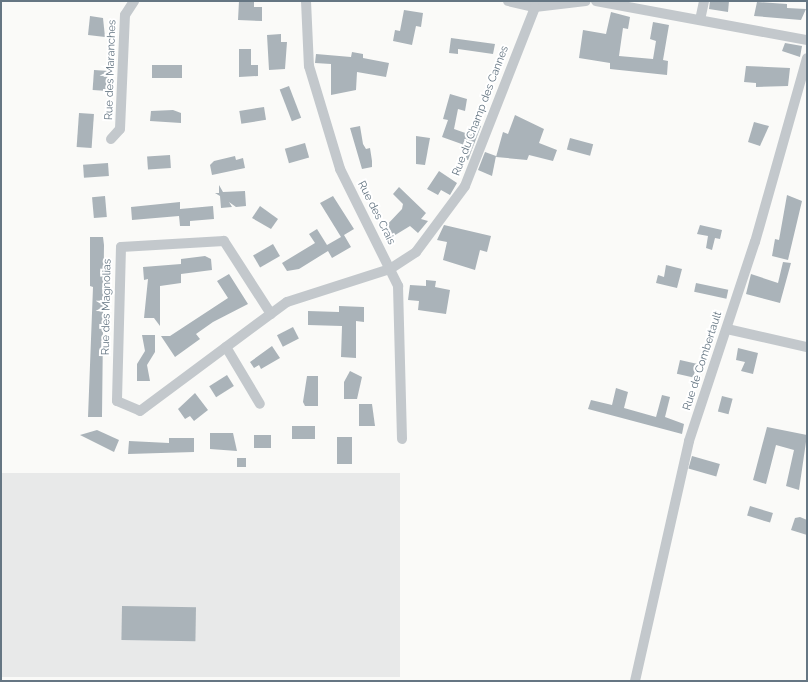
<!DOCTYPE html>
<style>
body{margin:0}
#map{position:relative;width:808px;height:682px;overflow:hidden;background:#fafaf8;font-family:Raleway,sans-serif}
div>[style]{position:absolute}
.built>*{inset:0;background:#e8e9e9;transform-origin:0 0}
.building>*{inset:0;background:#aab3b9;transform-origin:0 0}
.minor>*{height:10px;margin:-5px;padding:0 5px;transform-origin:5px;border-radius:5px;background:#c3c8cc}
span{translate:-50% -50%;white-space:nowrap;text-align:center;line-height:1.15;-webkit-text-stroke:4px #fff;paint-order:stroke}
.street-label{font-size:11px;color:#657683}
.frame{position:absolute;inset:0;border:2px solid #657683;pointer-events:none}
</style>
<div id="map">
<div class="built">
<div style="left:1px;top:473px;width:399px;height:204px"></div>
</div>
<div class="building">
<div style="clip-path:polygon(239px 1px,254px 1px,254px 7px,262px 7px,262px 21px,238px 20px)"></div>
<div style="clip-path:polygon(710px 1px,729px 1px,728px 12px,709px 9px)"></div>
<div style="clip-path:polygon(757px 2px,787px 4px,787px 8px,806px 9px,801px 20px,754px 16px)"></div>
<div style="clip-path:polygon(404px 10px,423px 13px,421px 27px,416px 26px,412px 45px,393px 41px,395px 30px,400px 31px)"></div>
<div style="clip-path:polygon(611px 12px,630px 17px,628px 29px,623px 28px,619px 56px,653px 59px,656px 41px,650px 39px,653px 22px,669px 25px,663px 60px,668px 61px,667px 75px,610px 69px,610px 63px,579px 58px,583px 30px,606px 34px)"></div>
<div style="clip-path:polygon(90px 16px,103px 18px,105px 37px,88px 35px)"></div>
<div style="clip-path:polygon(281px 34px,281px 42px,287px 42px,285px 69px,269px 70px,267px 35px)"></div>
<div style="clip-path:polygon(451px 38px,495px 44px,493px 54px,458px 49px,458px 54px,449px 53px)"></div>
<div style="clip-path:polygon(785px 43px,802px 46px,800px 57px,782px 51px)"></div>
<div style="clip-path:polygon(239px 49px,251px 49px,251px 65px,258px 65px,258px 76px,239px 77px)"></div>
<div style="clip-path:polygon(352px 52px,363px 54px,363px 58px,389px 63px,386px 77px,357px 72px,356px 90px,331px 95px,331px 64px,315px 63px,316px 54px,351px 57px)"></div>
<div style="left:152px;top:65px;width:30px;height:13px"></div>
<div style="clip-path:polygon(746px 66px,790px 68px,788px 86px,756px 87px,756px 83px,744px 82px)"></div>
<div style="left:94px;top:70px;width:15px;height:20px;rotate:4deg"></div>
<div style="left:289px;top:86px;width:34px;height:10px;rotate:69deg"></div>
<div style="clip-path:polygon(450px 94px,467px 99px,465px 111px,458px 109px,454px 129px,471px 135px,475px 124px,481px 126px,468px 160px,465px 159px,470px 147px,442px 137px,448px 120px,443px 119px)"></div>
<div style="left:264px;top:107px;width:13px;height:25px;rotate:81deg"></div>
<div style="clip-path:polygon(173px 110px,181px 113px,181px 123px,150px 121px,151px 111px)"></div>
<div style="left:79px;top:113px;width:15px;height:34px;rotate:4deg"></div>
<div style="clip-path:polygon(515px 115px,544px 129px,539px 143px,557px 150px,553px 161px,529px 155px,527px 160px,496px 157px,503px 132px,508px 134px)"></div>
<div style="clip-path:polygon(754px 122px,769px 126px,760px 146px,748px 142px)"></div>
<div style="clip-path:polygon(360px 126px,363px 144px,366px 149px,370px 148px,372px 161px,372px 167px,362px 169px,350px 128px)"></div>
<div style="clip-path:polygon(416px 136px,430px 138px,425px 165px,416px 164px)"></div>
<div style="left:570px;top:138px;width:24px;height:12px;rotate:15deg"></div>
<div style="left:305px;top:143px;width:15px;height:21px;rotate:74deg"></div>
<div style="clip-path:polygon(485px 152px,496px 156px,492px 176px,478px 170px)"></div>
<div style="left:170px;top:155px;width:13px;height:23px;rotate:86deg"></div>
<div style="clip-path:polygon(235px 156px,236px 160px,243px 158px,245px 168px,212px 175px,210px 165px,214px 161px)"></div>
<div style="left:108px;top:163px;width:13px;height:25px;rotate:86deg"></div>
<div style="clip-path:polygon(439px 171px,457px 183px,450px 195px,441px 190px,438px 195px,427px 189px)"></div>
<div style="clip-path:polygon(219px 185px,223px 192px,245px 191px,246px 206px,236px 207px,229px 202px,232px 207px,221px 208px,220px 196px,215px 193px,219px 193px)"></div>
<div style="clip-path:polygon(399px 187px,426px 213px,421px 219px,428px 221px,418px 233px,410px 226px,392px 237px,385px 227px,402px 209px,403px 204px,393px 194px)"></div>
<div style="clip-path:polygon(787px 195px,802px 201px,788px 260px,772px 256px,775px 239px,779px 240px)"></div>
<div style="left:105px;top:196px;width:21px;height:13px;rotate:85deg"></div>
<div style="clip-path:polygon(333px 196px,354px 229px,344px 235px,351px 247px,332px 258px,328px 251px,299px 269px,287px 271px,282px 263px,315px 243px,309px 234px,317px 229px,327px 245px,341px 237px,320px 203px)"></div>
<div style="clip-path:polygon(180px 202px,180px 209px,213px 206px,214px 219px,190px 221px,190px 226px,180px 226px,179px 216px,132px 220px,131px 207px)"></div>
<div style="clip-path:polygon(260px 206px,278px 219px,271px 229px,252px 218px)"></div>
<div style="clip-path:polygon(444px 225px,491px 236px,487px 252px,480px 250px,475px 270px,443px 260px,447px 242px,437px 240px)"></div>
<div style="clip-path:polygon(700px 225px,722px 230px,720px 239px,715px 238px,712px 250px,706px 248px,708px 236px,697px 234px)"></div>
<div style="clip-path:polygon(90px 237px,103px 237px,104px 245px,102px 417px,88px 417px,93px 287px,90px 286px)"></div>
<div style="left:273px;top:244px;width:14px;height:23px;rotate:60deg"></div>
<div style="clip-path:polygon(205px 256px,211px 259px,212px 270px,181px 274px,181px 283px,160px 286px,160px 326px,154px 318px,144px 318px,148px 279px,144px 280px,143px 267px,181px 264px,181px 259px)"></div>
<div style="clip-path:polygon(783px 262px,791px 263px,780px 303px,746px 294px,751px 274px,778px 283px)"></div>
<div style="clip-path:polygon(666px 265px,682px 269px,677px 288px,656px 283px,658px 275px,664px 277px)"></div>
<div style="clip-path:polygon(229px 274px,248px 304px,213px 322px,196px 334px,200px 339px,175px 357px,161px 336px,170px 336px,228px 298px,217px 281px)"></div>
<div style="clip-path:polygon(426px 280px,436px 281px,435px 287px,450px 290px,446px 314px,418px 310px,419px 301px,408px 300px,410px 285px,426px 286px)"></div>
<div style="left:696px;top:283px;width:33px;height:9px;rotate:12deg"></div>
<div style="clip-path:polygon(339px 306px,364px 307px,364px 322px,356px 321px,356px 358px,341px 357px,342px 326px,308px 325px,308px 311px,339px 312px)"></div>
<div style="left:293px;top:327px;width:13px;height:18px;rotate:63deg"></div>
<div style="clip-path:polygon(142px 335px,155px 335px,155px 352px,147px 365px,150px 381px,137px 381px,137px 364px,145px 351px)"></div>
<div style="clip-path:polygon(272px 346px,280px 358px,261px 369px,259px 365px,254px 368px,250px 362px)"></div>
<div style="clip-path:polygon(738px 348px,758px 353px,753px 374px,741px 371px,745px 362px,736px 360px)"></div>
<div style="left:680px;top:360px;width:17px;height:14px;rotate:13deg"></div>
<div style="clip-path:polygon(350px 371px,362px 377px,357px 399px,344px 399px,344px 382px)"></div>
<div style="left:227px;top:375px;width:13px;height:21px;rotate:58deg"></div>
<div style="clip-path:polygon(307px 376px,318px 376px,318px 406px,305px 406px,303px 402px)"></div>
<div style="clip-path:polygon(616px 388px,628px 392px,624px 408px,656px 417px,662px 395px,670px 397px,665px 417px,684px 424px,682px 434px,588px 409px,591px 400px,612px 405px)"></div>
<div style="clip-path:polygon(195px 393px,208px 410px,194px 421px,190px 416px,185px 419px,178px 409px)"></div>
<div style="left:722px;top:396px;width:11px;height:16px;rotate:15deg"></div>
<div style="clip-path:polygon(359px 404px,372px 404px,375px 426px,359px 426px)"></div>
<div style="left:292px;top:426px;width:23px;height:13px"></div>
<div style="clip-path:polygon(767px 427px,807px 435px,799px 490px,786px 486px,794px 450px,776px 445px,766px 484px,753px 480px)"></div>
<div style="clip-path:polygon(97px 430px,119px 440px,114px 452px,80px 435px)"></div>
<div style="clip-path:polygon(210px 433px,233px 433px,237px 451px,210px 449px)"></div>
<div style="left:254px;top:435px;width:17px;height:13px"></div>
<div style="left:337px;top:437px;width:15px;height:27px"></div>
<div style="clip-path:polygon(169px 438px,194px 438px,194px 452px,128px 454px,129px 441px,169px 443px)"></div>
<div style="left:692px;top:456px;width:29px;height:13px;rotate:16deg"></div>
<div style="left:246px;top:458px;width:9px;height:9px;rotate:90deg"></div>
<div style="left:750px;top:506px;width:24px;height:10px;rotate:17deg"></div>
<div style="clip-path:polygon(800px 517px,807px 520px,807px 535px,791px 530px,795px 518px)"></div>
<div style="left:122px;top:606px;width:74px;height:34px;rotate:1deg"></div>
</div>
<div class="minor">
<div style="left:306px;top:1px;width:65px;rotate:87.4deg"></div>
<div style="left:309px;top:66px;width:108px;rotate:73.2deg"></div>
<div style="left:340px;top:169px;width:131px;rotate:63.6deg"></div>
<div style="left:398px;top:286px;width:153px;rotate:88.5deg"></div>
<div style="left:508px;top:1px;width:28px;rotate:13deg"></div>
<div style="left:535px;top:7px;width:51px;rotate:-6.7deg"></div>
<div style="left:596px;top:1px;width:215px;rotate:10.5deg"></div>
<div style="left:700px;top:20px;width:19px;rotate:-78deg"></div>
<div style="left:111px;top:139px;width:13px;rotate:-48deg"></div>
<div style="left:120px;top:129px;width:114px;rotate:-87.5deg"></div>
<div style="left:125px;top:15px;width:17px;rotate:-57deg"></div>
<div style="left:271px;top:314px;width:87px;rotate:-122.8deg"></div>
<div style="left:224px;top:241px;width:103px;rotate:176.7deg"></div>
<div style="left:121px;top:247px;width:154px;rotate:91.5deg"></div>
<div style="left:117px;top:401px;width:25px;rotate:23deg"></div>
<div style="left:140px;top:411px;width:183px;rotate:-36.6deg"></div>
<div style="left:287px;top:302px;width:108px;rotate:-17.8deg"></div>
<div style="left:390px;top:269px;width:31px;rotate:-33deg"></div>
<div style="left:416px;top:252px;width:82px;rotate:-53.4deg"></div>
<div style="left:465px;top:186px;width:192px;rotate:-68.6deg"></div>
<div style="left:727px;top:329px;width:82px;rotate:12.7deg"></div>
<div style="left:226px;top:347px;width:66px;rotate:59.2deg"></div>
<div style="left:635px;top:681px;width:246px;rotate:-77.3deg"></div>
<div style="left:689px;top:441px;width:210px;rotate:-71.7deg"></div>
<div style="left:755px;top:242px;width:191px;rotate:-74.2deg"></div>
</div>
<div class="street-label">
<span style="left:111px;top:70px;rotate:-88deg">Rue des Maranches</span>
<span style="left:481px;top:111px;rotate:-69deg">Rue du Champ des Cannes</span>
<span style="left:376px;top:213px;rotate:63deg">Rue des Crais</span>
<span style="left:107px;top:307px;rotate:-89deg">Rue des Magnolias</span>
<span style="left:703px;top:361px;rotate:-72deg">Rue de Combertault</span>
</div>
<div class="frame"></div>
</div>
